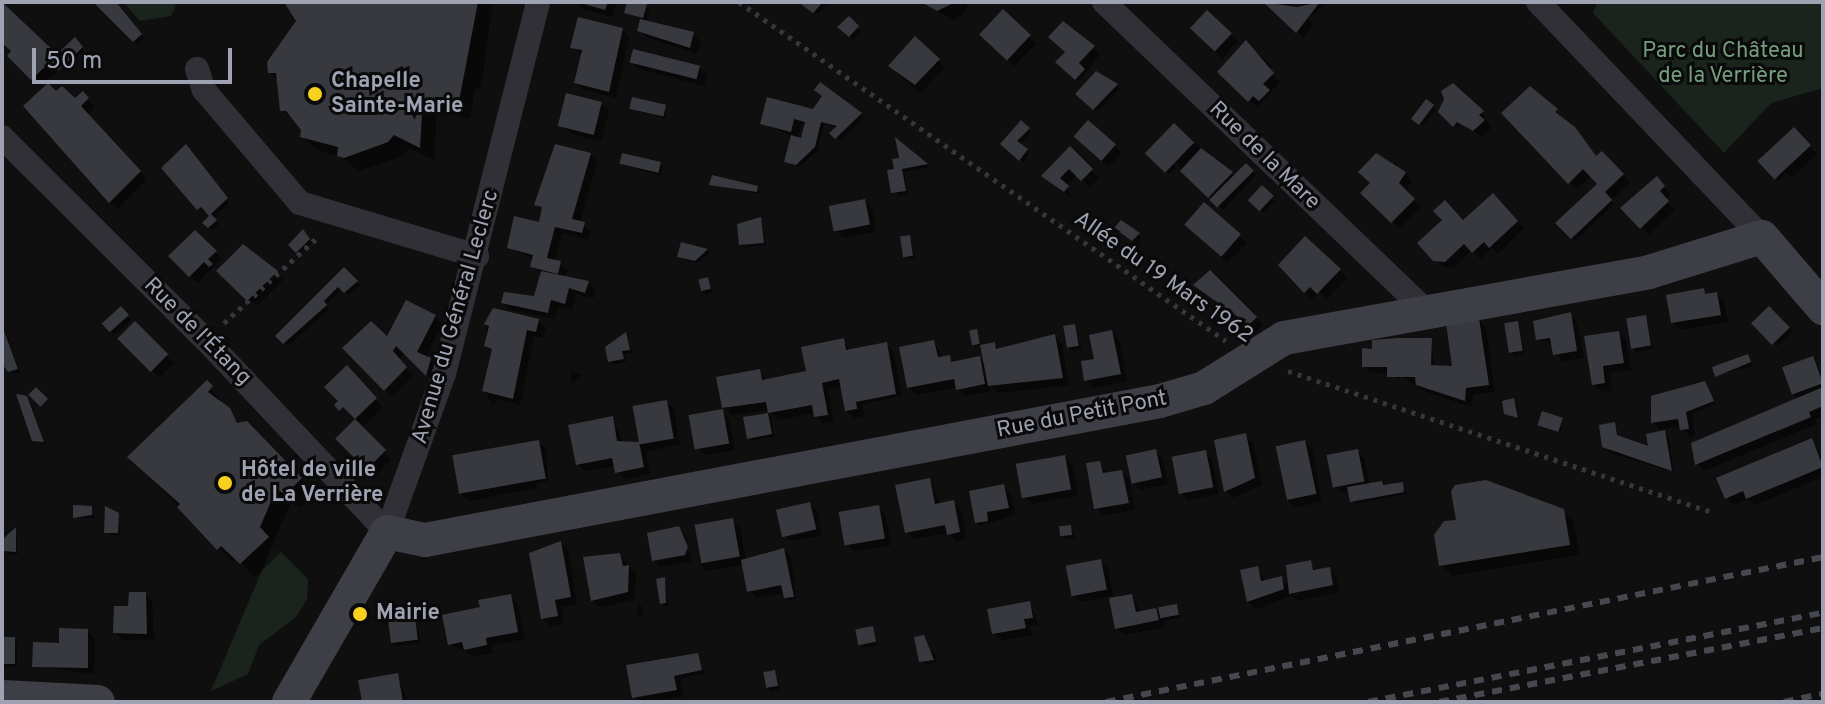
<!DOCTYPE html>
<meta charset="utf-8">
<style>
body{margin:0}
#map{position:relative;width:1825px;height:704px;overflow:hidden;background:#0f0f10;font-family:Overpass,sans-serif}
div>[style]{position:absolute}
.green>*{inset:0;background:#1b231d}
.shadow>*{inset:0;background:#0007;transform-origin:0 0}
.building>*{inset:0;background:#38393e;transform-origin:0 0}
.path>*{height:5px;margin-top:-2.5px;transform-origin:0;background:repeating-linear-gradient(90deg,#36373d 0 4px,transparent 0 10px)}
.street>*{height:24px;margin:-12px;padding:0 12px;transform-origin:12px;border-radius:12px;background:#303036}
.secondary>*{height:34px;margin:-17px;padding:0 17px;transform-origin:17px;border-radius:17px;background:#3e3f46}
.rail>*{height:6px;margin-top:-3px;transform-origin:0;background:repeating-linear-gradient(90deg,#47484f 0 10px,transparent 0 18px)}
.dots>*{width:22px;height:22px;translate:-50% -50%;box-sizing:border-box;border:4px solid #0a0a0b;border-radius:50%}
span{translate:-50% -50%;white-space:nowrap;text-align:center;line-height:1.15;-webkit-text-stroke:6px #0a0a0b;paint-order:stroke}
.park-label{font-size:22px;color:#759e7e}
.poi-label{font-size:22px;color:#9fa2b2;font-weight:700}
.left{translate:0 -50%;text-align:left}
.street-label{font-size:22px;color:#9fa2b2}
.frame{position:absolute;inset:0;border:4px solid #9fa2b2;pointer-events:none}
.scale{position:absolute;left:32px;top:48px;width:200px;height:36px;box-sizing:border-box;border:4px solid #9fa2b2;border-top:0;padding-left:10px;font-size:24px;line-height:28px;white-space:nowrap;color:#9fa2b2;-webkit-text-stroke:6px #0a0a0b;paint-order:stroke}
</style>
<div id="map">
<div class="green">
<div style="clip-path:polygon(123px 2px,177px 2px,171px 16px,140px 21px)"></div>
<div style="clip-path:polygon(1597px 2px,1823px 2px,1823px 88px,1771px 103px,1724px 153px,1593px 13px)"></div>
<div style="clip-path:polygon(273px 544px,308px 579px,307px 599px,296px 617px,259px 645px,248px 674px,211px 691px)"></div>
</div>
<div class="shadow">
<div style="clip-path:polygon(2px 2px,57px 57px,75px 40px,84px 51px,39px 86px,2px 41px)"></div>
<div style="clip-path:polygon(96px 2px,114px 2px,144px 38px,137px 44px)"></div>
<div style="clip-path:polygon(297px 2px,493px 2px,481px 87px,475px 90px,470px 119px,437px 110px,434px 160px,409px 148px,402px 156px,359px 171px,341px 157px,316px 150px,302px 136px,299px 125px,282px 110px,279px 81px,269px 72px,298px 21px)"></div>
<div style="clip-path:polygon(576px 2px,616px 2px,613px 17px,583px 9px)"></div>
<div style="clip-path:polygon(629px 2px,650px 9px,646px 22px,693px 34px,701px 42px,697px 54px,646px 37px,639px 30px,642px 19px,626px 12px)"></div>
<div style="clip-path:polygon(800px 2px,829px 2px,818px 14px)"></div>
<div style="clip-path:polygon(924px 2px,967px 2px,967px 10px,954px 21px)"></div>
<div style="clip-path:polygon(1266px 2px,1290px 2px,1304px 16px,1295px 30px)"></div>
<div style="clip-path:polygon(1305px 2px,1326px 2px,1311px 17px,1300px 7px)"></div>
<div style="left:1004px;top:12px;width:45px;height:32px;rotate:44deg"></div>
<div style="clip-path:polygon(1207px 13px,1238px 41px,1222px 59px,1192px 28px)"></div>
<div style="left:849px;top:19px;width:17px;height:12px;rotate:45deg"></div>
<div style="clip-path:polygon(1307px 19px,1313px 25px,1304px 38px,1298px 33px)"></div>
<div style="clip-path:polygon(622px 30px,629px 37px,616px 98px,583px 89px,576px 82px,582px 55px,573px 47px)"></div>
<div style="left:915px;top:39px;width:41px;height:37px;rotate:43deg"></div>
<div style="clip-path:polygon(1246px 43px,1272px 66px,1268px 70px,1280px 82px,1257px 107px,1219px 72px)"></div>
<div style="clip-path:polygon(1093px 47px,1100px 54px,1079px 82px,1058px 62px)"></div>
<div style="clip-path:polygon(632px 62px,699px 67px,707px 75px,704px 86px,639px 69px)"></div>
<div style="clip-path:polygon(1096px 74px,1120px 89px,1097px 112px,1078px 93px)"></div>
<div style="clip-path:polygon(evenodd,820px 85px,864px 118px,840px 141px,832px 133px,838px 128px,824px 124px,817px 151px,800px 167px,790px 164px,793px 137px,762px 123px,814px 111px,824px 96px,820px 85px,802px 123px,807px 124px,803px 140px,798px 139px,802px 123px)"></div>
<div style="clip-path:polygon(1449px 87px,1481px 111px,1491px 128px,1482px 137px,1461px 124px,1457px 128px,1441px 112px,1455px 118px,1441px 103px)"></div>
<div style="clip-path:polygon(55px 93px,75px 101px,83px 94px,95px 107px,87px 115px,147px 179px,118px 209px,26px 106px)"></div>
<div style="left:1427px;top:102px;width:12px;height:21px;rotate:42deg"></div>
<div style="clip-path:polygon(601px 104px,609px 111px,601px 141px,572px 134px,564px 126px)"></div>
<div style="clip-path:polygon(665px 107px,666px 119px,631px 108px)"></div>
<div style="clip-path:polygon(1504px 113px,1597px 159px,1602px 153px,1630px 182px,1614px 198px,1603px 193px,1614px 204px,1575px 241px,1558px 223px,1600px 184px,1591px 175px,1577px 189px)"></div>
<div style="clip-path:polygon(1022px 123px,1031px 133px,1019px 145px,1029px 154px,1024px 162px,1002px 144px)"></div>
<div style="clip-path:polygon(1174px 126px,1235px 176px,1246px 165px,1256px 175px,1223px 210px,1172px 159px,1176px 168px,1169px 175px,1148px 154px)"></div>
<div style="clip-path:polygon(1794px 130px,1817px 154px,1791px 178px,1787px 173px,1779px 181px,1760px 161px)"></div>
<div style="clip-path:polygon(898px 141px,930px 167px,904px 172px,908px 194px,897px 195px)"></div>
<div style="clip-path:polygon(1083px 143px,1114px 146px,1122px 153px,1109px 167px)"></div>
<div style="clip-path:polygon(1070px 149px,1099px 178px,1090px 187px,1077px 175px,1066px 186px,1072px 198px,1044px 176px)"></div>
<div style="clip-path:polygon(193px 154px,229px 203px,213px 219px,219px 224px,213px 230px,205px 223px,212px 216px,198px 209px)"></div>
<div style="clip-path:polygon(590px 154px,597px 162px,580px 223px,591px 231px,589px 240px,562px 233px,555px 262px,567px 270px,565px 279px,588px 283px,595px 291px,593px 299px,576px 294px,572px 310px,558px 307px,555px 319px,510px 310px,503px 302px,535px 298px,542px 274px,532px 266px,534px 259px,509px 248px,540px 225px,545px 205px,536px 205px)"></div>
<div style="clip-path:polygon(1395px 163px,1412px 181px,1405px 192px,1421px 207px,1400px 229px,1363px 193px)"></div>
<div style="clip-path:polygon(621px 164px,660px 164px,663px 167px,661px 176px)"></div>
<div style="clip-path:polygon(1656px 179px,1671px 194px,1665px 200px,1675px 210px,1649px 235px,1623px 208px)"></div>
<div style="clip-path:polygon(711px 184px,757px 188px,761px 191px,760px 194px)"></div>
<div style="left:1262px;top:188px;width:18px;height:16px;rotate:45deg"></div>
<div style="clip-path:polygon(1493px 196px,1524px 229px,1498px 254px,1492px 248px,1480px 259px,1472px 250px,1453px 268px,1443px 267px,1420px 243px,1463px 222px)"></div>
<div style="clip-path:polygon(864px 201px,872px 209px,876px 232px,844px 238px,836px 231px)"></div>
<div style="clip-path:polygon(760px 219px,766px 245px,744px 248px,741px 244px)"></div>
<div style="clip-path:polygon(1186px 224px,1239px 236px,1247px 243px,1227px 263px)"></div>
<div style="clip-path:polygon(1120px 231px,1138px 234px,1141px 238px,1137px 243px)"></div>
<div style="left:195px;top:232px;width:38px;height:34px;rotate:45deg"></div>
<div style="left:303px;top:232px;width:14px;height:18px;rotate:51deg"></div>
<div style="clip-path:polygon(910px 238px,915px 259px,908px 260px,905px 256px)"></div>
<div style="clip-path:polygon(683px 244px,707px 250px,710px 253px,698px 263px,683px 260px)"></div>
<div style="clip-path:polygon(344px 270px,360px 285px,349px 295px,342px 288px,326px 305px,329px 309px,288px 346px,278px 336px)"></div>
<div style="clip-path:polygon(1340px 270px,1347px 278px,1326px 299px,1319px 292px,1312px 299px,1292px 280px)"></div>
<div style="clip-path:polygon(219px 271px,277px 272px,284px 279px,259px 304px,251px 303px)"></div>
<div style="clip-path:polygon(1210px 272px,1263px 325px,1257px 331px,1203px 292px)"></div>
<div style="clip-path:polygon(708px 279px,713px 292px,705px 294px,702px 290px)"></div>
<div style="clip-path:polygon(1716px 294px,1724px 301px,1728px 322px,1681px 330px,1673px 323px)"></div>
<div style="left:1769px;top:308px;width:33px;height:21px;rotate:46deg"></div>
<div style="left:121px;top:309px;width:15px;height:22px;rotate:48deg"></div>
<div style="clip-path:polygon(1570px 314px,1577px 322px,1584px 358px,1562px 362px,1553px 345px,1538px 339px)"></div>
<div style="clip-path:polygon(435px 317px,442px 324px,425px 358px,438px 368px,434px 381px,405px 352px,399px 360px,413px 376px,392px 397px,345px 348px,387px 340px)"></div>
<div style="clip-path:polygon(1645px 317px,1653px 349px,1636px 352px,1633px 349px)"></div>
<div style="clip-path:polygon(487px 318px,538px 321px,546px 329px,543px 338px,534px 336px,520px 405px,498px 399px,493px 405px,484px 390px,493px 353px,486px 346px)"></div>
<div style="clip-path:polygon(1479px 320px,1486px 328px,1495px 392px,1473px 395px,1472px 407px,1426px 392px,1400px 376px,1400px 381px,1389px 373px,1371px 373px,1364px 366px,1431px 340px,1434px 364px,1454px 369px)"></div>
<div style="clip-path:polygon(2px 322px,20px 372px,13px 374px,2px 366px)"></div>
<div style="clip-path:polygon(1517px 323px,1525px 354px,1515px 356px,1512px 353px)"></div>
<div style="left:135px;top:324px;width:55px;height:21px;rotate:45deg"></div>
<div style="clip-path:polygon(1074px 326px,1082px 349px,1073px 351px,1069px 347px)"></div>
<div style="clip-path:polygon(977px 331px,982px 346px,994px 344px,1000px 350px,1054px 336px,1062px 344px,1069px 385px,998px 393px,990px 385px,991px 391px,965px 396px,957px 387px,916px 395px,909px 387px,934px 342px,943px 358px,955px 363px,979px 358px,986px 365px,983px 346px,974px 344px)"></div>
<div style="clip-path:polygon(1112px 332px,1119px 340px,1127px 381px,1093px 388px,1086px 380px)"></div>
<div style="clip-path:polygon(1618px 333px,1626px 340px,1631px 370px,1609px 373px,1612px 390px,1602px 392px,1594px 384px)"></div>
<div style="clip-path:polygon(626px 335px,632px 353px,624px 354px,626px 362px,613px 364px,610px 361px)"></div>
<div style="clip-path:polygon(843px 341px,851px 351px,886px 344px,893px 352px,902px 396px,862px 404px,864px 416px,854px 418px,846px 410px,842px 387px,828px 390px,834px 422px,823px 424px,815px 413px,778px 420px,770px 410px,732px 415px,724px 407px,759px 371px,767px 381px,808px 373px)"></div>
<div style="clip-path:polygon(1748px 356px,1753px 366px,1717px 375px)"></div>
<div style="clip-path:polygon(1812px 358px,1823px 374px,1823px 416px,1815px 419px,1817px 424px,1704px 471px,1697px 464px,1799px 400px,1794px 394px)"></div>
<div style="left:346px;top:368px;width:54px;height:27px;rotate:47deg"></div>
<div style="clip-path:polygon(570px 370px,582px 375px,574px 383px,571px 380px)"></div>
<div style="clip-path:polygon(207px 383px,242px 428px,247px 424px,315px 493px,301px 507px,291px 503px,273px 543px,281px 552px,255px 577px,236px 558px,233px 562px,130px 457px)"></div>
<div style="clip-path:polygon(1704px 383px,1715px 404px,1692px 414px,1695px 436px,1690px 437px,1681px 426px,1661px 429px,1668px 436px,1674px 472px,1612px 454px,1604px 446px,1614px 424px,1620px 439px,1647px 448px,1663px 433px,1653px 422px,1650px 409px)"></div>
<div style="clip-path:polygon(26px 397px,30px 401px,45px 444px,34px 440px)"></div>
<div style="clip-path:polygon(1514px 401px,1517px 404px,1520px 420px,1506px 413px)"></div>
<div style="clip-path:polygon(666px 402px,674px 409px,680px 445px,646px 451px,650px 474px,624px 479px,615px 466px,585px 471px,578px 464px,612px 418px,623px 442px,642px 444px,635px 408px)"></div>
<div style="clip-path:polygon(722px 412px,729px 419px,735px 450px,705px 455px,697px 448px)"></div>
<div style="left:770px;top:414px;width:23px;height:25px;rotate:80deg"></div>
<div style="clip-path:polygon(1562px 420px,1561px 434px,1539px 424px)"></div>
<div style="left:355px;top:422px;width:52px;height:23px;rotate:46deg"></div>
<div style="clip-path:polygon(1246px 436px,1253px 443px,1262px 485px,1233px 498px,1226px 491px)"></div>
<div style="clip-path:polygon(1811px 441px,1823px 458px,1823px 477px,1755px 505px,1749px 499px,1734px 505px,1727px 498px)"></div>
<div style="clip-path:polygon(538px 442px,546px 449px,548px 481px,536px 483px,537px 488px,469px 501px,461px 494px)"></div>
<div style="clip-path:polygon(1305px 442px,1312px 449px,1322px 502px,1294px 507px,1287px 499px)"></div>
<div style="clip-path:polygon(1155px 451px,1163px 459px,1168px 484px,1141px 490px,1133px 482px)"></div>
<div style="clip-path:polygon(1358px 451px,1365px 459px,1370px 485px,1402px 484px,1407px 494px,1355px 504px,1350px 491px,1342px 493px,1334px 485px)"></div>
<div style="clip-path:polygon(1205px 452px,1212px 460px,1219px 494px,1188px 500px,1181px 493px)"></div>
<div style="clip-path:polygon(1064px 457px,1072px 465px,1078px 496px,1032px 504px,1025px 497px)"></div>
<div style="clip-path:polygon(1099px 463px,1108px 474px,1122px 472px,1129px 479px,1135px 510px,1103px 516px,1096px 508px)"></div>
<div style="clip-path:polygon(930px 480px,941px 505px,953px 503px,961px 510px,967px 539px,956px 541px,948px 533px,914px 539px,907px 532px)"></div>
<div style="clip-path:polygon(1003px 486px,1011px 494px,1015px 515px,980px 526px,977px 522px)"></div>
<div style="clip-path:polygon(810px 504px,817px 511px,822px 536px,791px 541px,783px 534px)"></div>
<div style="clip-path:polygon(878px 507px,885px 514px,891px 545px,855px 552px,847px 545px)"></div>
<div style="clip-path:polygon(91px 508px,94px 518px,75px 517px)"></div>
<div style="clip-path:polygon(1562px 510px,1574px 522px,1580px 555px,1452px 576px,1441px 565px)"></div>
<div style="clip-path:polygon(118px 515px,120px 536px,110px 535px,106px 532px)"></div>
<div style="clip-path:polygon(732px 520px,740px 528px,746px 560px,784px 550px,791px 558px,796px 599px,789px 601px,785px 593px,756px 598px,749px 591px,744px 564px,707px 571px,700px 564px)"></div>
<div style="clip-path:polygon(1070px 527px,1075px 538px,1066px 539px,1063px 536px)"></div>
<div style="clip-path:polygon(679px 529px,686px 536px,691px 562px,661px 567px,654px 560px)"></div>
<div style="clip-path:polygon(16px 530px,18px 554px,7px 554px,4px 550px)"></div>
<div style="clip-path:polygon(561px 543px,568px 550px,577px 604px,561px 607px,564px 623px,550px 626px,543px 618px)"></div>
<div style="clip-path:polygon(619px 555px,636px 574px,635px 599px,601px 608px,593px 600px)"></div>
<div style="clip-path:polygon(1101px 561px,1108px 568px,1114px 600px,1132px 596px,1141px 613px,1156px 610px,1163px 617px,1176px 606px,1181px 617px,1164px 621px,1165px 627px,1124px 635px,1117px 628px,1111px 596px,1081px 602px,1073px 595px)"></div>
<div style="clip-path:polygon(1310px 562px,1315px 572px,1329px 569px,1337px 577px,1340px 592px,1298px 601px,1292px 596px,1256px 609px,1248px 602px,1257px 568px,1266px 582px,1281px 578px,1290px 588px)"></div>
<div style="clip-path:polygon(664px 579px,669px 606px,666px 606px,662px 603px)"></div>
<div style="clip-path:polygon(145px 594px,152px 601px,154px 640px,122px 640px,115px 632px)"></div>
<div style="clip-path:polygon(511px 596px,518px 604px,525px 639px,492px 645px,493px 653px,473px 656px,450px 644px,482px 609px)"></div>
<div style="clip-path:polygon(639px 604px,642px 607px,644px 617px,637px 615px)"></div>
<div style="clip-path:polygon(1030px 604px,1039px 625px,1030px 626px,1032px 635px,1001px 641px,994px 633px)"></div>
<div style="clip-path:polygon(415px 619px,421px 643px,396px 646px,393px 642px)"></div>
<div style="clip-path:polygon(872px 628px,878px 645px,864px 648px,860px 644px)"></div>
<div style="clip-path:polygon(87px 631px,95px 639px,94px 674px,34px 666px,58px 645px)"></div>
<div style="clip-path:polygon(2px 639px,17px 643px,17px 667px,2px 666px)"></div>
<div style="clip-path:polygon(928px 650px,935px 652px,937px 662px,924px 665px)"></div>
<div style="clip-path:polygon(697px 655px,704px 673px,680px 679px,683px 697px,639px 702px,634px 697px)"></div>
<div style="clip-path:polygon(775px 672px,780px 689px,771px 691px,768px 687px)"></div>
<div style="clip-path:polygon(397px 675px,408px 702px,364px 702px)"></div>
</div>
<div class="building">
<div style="clip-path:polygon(2px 2px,57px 54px,75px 37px,83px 47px,58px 71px,50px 62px,31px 80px,7px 56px,11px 51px,2px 43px)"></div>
<div style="clip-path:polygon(93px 2px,116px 2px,142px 34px,133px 42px)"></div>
<div style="clip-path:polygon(284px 2px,478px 2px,459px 101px,456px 106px,423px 98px,420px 148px,394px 135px,388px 142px,344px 158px,337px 156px,338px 147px,300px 137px,301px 130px,286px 111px,280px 111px,276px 73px,268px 73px,267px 62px,296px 21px)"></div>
<div style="clip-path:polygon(577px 2px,608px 2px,605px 10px)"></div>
<div style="clip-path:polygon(627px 2px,647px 4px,643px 18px,624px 13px)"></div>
<div style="clip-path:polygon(798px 2px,823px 2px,813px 13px)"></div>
<div style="clip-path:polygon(921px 2px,956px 2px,937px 11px)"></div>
<div style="clip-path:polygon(1263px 2px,1297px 7px,1320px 2px,1296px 33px)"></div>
<div style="left:1003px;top:9px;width:38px;height:35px;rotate:43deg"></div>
<div style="left:1207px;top:10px;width:34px;height:25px;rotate:43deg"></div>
<div style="clip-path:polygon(849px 16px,859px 26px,849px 37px,837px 27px)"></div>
<div style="clip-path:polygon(578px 17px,623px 28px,609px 92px,574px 83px,582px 50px,570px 48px)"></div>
<div style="clip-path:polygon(640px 19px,694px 32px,690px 48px,637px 31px)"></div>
<div style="clip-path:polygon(1063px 21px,1095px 46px,1079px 63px,1085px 69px,1075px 80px,1055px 62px,1065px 52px,1048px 37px)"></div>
<div style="clip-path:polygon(915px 36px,940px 59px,915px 85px,888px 66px)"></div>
<div style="clip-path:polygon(1246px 40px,1274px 73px,1263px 84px,1270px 90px,1259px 101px,1253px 96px,1248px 102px,1217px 72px)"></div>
<div style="left:633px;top:49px;width:69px;height:14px;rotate:14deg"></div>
<div style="clip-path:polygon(1096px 71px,1118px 84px,1093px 110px,1075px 94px)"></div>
<div style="clip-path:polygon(820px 82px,862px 113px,835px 139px,829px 133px,837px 126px,821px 122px,815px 147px,796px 165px,784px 162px,791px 135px,801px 138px,805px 122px,794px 119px,791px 132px,760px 124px,767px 97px,813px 109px,822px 96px,814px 90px)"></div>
<div style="clip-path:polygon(48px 83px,56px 91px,62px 86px,75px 98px,83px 91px,89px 98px,81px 106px,141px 171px,109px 203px,23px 106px)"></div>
<div style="clip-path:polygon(1453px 83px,1484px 111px,1479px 115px,1485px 120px,1473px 131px,1457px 122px,1453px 127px,1438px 112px,1444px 99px,1441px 91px)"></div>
<div style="clip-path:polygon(1530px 86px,1558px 109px,1555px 112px,1575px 127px,1596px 156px,1602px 151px,1624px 174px,1605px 192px,1612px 200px,1571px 239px,1555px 223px,1597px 184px,1583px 169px,1568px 184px,1501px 113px)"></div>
<div style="left:566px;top:93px;width:37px;height:34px;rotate:14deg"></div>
<div style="left:632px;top:97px;width:35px;height:12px;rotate:13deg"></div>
<div style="left:1426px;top:99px;width:10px;height:25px;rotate:37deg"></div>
<div style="clip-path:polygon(1021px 120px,1030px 128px,1017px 141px,1028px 149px,1019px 161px,1000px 144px)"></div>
<div style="left:1088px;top:120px;width:37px;height:22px;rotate:41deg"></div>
<div style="left:1174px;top:123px;width:28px;height:42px;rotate:44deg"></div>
<div style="left:1794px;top:127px;width:25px;height:50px;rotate:47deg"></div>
<div style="clip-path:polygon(895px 137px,928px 164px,902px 169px,906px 191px,891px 193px,887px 170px,894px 169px,892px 159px,899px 158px)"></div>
<div style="clip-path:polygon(186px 144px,228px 198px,211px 214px,217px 220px,208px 228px,202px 223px,209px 216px,201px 207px,197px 210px,161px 168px)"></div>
<div style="clip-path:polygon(555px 144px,591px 153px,572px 219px,585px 222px,582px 233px,555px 227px,547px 258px,561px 261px,558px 274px,530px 267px,533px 255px,507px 248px,514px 216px,539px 222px,542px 207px,534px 205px)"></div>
<div style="clip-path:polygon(1070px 146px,1093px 169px,1081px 181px,1069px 169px,1060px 178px,1069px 186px,1064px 192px,1041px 176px)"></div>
<div style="clip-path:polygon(1201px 148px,1233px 172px,1208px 198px,1180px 171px)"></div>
<div style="left:622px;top:153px;width:40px;height:11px;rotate:13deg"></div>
<div style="clip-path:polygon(1376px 153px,1406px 172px,1399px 183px,1415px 199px,1391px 223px,1360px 193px,1370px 183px,1358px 172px)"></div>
<div style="left:1246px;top:163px;width:11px;height:52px;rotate:45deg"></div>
<div style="clip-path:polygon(712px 175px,758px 186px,757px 192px,709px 185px)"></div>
<div style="clip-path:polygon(1657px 176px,1665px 186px,1660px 191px,1669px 201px,1640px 229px,1620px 208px)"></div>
<div style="left:1262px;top:185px;width:16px;height:21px;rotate:43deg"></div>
<div style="clip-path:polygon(1493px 193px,1518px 221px,1489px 248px,1484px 242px,1472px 253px,1464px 244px,1445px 262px,1433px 261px,1417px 243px,1442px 220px,1433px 211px,1445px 200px,1463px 220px)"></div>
<div style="left:865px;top:199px;width:26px;height:37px;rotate:79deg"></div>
<div style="left:1204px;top:202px;width:49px;height:30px;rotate:41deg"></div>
<div style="clip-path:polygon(761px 217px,764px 243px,739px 245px,737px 224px)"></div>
<div style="clip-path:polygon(1121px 220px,1140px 233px,1132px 241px,1114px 228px)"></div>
<div style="clip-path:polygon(303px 229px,310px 239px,296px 253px,288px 245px)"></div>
<div style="clip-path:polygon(195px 230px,217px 251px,208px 259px,213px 264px,209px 267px,204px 262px,189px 277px,168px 256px)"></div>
<div style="left:910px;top:235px;width:21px;height:10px;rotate:82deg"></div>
<div style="clip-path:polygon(1305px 236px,1341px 269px,1317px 294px,1310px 287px,1304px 293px,1278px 265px)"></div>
<div style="clip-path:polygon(681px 242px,708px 249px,695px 261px,677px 257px)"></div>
<div style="clip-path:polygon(243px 244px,278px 271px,247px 301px,216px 271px)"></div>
<div style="clip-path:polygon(344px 267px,358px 281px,344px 293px,338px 287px,324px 301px,327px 305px,283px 344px,275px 336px)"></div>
<div style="clip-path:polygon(1210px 270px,1257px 317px,1249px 325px,1193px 285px)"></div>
<div style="clip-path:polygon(541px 271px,589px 281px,585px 293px,569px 288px,565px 304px,551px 300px,548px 313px,501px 303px,504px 292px,534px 296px)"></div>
<div style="left:708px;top:277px;width:12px;height:10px;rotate:76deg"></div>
<div style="clip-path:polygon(1704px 288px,1705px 294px,1717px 292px,1721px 315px,1671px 323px,1666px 295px)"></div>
<div style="clip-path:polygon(406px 300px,436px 315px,417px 352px,431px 358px,426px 376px,396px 346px,393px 351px,407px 367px,384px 391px,342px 348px,371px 321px,387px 336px)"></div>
<div style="left:121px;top:306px;width:12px;height:26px;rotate:48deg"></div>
<div style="left:1769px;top:306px;width:30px;height:25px;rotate:46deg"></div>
<div style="clip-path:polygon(493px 308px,539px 319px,536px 332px,527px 330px,513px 399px,482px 391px,492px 349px,484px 346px,489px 326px,484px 324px)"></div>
<div style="clip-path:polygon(1571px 312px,1577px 351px,1553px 355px,1550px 338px,1536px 340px,1533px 321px)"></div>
<div style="left:1646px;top:315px;width:31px;height:20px;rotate:81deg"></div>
<div style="clip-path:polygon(1479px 318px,1489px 385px,1466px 388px,1465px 401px,1416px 385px,1415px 377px,1387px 377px,1387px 367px,1362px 367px,1362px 348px,1372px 349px,1372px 340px,1398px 338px,1432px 338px,1431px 365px,1452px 366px,1446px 323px)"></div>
<div style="left:135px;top:321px;width:47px;height:25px;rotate:45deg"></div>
<div style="left:1518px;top:321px;width:30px;height:14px;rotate:81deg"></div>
<div style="left:1075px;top:324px;width:22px;height:12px;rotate:80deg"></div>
<div style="clip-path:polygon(2px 325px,18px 369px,8px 372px,2px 364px)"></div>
<div style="left:977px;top:329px;width:15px;height:8px;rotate:79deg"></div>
<div style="clip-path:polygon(1112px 330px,1121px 374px,1084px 381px,1081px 361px,1094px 359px,1089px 335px)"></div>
<div style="clip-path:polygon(1619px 331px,1624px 363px,1603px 366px,1605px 383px,1592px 385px,1584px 336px)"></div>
<div style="clip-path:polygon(626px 332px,630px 350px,622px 351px,624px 359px,608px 362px,605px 347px)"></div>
<div style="clip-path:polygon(1055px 334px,1063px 378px,988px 386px,980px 345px,995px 342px,996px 349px)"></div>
<div style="clip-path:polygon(844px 338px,846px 350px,887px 342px,896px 394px,856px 402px,857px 409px,845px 411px,839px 379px,822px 383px,828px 415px,814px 417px,812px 405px,768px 413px,772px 434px,747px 439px,743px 417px,768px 413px,766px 402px,722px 408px,716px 377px,760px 369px,762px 380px,806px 371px,801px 347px)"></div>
<div style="clip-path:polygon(934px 340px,938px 357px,950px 355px,951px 362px,980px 356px,985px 384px,956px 390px,954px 379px,907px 388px,899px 347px)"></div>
<div style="clip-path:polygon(1748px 354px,1751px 362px,1715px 377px,1712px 367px)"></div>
<div style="left:1813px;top:356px;width:29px;height:33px;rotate:70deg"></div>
<div style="clip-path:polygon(347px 365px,377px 398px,355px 419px,343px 407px,339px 411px,334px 405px,338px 401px,324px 387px)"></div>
<div style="clip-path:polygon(207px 380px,213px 386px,208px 392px,230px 408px,237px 423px,247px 421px,302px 478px,286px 494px,276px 490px,260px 527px,269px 537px,240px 564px,221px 546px,217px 550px,177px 507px,180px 504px,127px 457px)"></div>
<div style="clip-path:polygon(1705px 381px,1714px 401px,1686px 412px,1689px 429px,1680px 430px,1678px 419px,1651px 423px,1651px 396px)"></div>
<div style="left:36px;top:387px;width:17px;height:11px;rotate:45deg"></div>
<div style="clip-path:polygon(1823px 387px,1823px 406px,1809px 412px,1811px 417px,1695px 465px,1691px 443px)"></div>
<div style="clip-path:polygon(16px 394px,27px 396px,44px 442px,32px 441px)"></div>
<div style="clip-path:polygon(1514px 398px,1518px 418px,1504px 414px,1502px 401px)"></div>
<div style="left:667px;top:400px;width:39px;height:35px;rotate:80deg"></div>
<div style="left:723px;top:409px;width:35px;height:35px;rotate:80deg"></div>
<div style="left:1542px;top:411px;width:22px;height:15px;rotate:18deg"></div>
<div style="clip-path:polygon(613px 416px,617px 441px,639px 442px,644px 467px,615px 473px,612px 458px,576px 465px,568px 425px)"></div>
<div style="left:355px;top:419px;width:44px;height:28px;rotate:45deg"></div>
<div style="clip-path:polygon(1615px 422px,1617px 435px,1648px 446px,1646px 434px,1665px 430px,1672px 471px,1602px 447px,1599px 425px)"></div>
<div style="clip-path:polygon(1246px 433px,1255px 478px,1224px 492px,1214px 440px)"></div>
<div style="clip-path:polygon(1812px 438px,1823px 467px,1746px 499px,1743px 491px,1725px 499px,1716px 478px)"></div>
<div style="left:539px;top:440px;width:39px;height:88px;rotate:80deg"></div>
<div style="left:1305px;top:440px;width:55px;height:30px;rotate:78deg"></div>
<div style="left:1156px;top:449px;width:29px;height:31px;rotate:78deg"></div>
<div style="left:1358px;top:449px;width:33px;height:32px;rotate:79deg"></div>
<div style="left:1206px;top:450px;width:38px;height:35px;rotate:79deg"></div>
<div style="left:1065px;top:455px;width:35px;height:50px;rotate:80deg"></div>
<div style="clip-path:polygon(1100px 461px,1103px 473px,1122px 470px,1129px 503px,1094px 509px,1086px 463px)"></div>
<div style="clip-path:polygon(930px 478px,935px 504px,954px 500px,960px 532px,947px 535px,945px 525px,905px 533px,895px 485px)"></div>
<div style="clip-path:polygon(1486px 480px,1564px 509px,1570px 545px,1439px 566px,1434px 535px,1444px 521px,1456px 520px,1451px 491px,1455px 485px)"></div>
<div style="clip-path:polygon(1382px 481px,1383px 485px,1403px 482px,1404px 492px,1350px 502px,1347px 487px)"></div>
<div style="clip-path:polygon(1004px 484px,1009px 508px,987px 512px,988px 521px,975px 523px,969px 491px)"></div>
<div style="left:810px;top:502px;width:28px;height:35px;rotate:77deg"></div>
<div style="clip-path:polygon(73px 505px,92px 506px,92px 515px,73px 518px)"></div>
<div style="left:879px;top:505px;width:34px;height:41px;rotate:80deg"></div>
<div style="clip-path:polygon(105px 506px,119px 513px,118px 533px,104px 533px)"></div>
<div style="left:733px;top:518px;width:39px;height:39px;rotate:80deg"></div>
<div style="left:1071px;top:525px;width:10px;height:12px;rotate:84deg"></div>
<div style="clip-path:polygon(679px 526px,688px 547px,685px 555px,652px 561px,647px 533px)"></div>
<div style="clip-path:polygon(16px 527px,16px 552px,2px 551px,2px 540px)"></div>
<div style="clip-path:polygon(561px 541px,571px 597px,555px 600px,558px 616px,541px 619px,529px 553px)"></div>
<div style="clip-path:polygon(784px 548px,794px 597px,784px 598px,781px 585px,747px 592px,741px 560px)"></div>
<div style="clip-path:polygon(620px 553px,623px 566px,629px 565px,628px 592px,591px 601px,583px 557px)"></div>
<div style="left:1101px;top:559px;width:31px;height:36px;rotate:79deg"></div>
<div style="clip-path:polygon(1311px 560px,1313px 570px,1330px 567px,1333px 585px,1289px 594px,1286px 565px)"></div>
<div style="clip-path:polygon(1258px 566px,1261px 581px,1282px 576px,1284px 589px,1247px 602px,1240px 570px)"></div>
<div style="clip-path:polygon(665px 577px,666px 603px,660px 604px,656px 579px)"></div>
<div style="clip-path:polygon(129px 592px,146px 592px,147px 634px,113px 633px,114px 606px,128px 606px)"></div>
<div style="clip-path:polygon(511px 594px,518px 632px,486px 638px,487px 645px,464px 650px,462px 642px,448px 645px,442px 615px,480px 607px,478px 600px)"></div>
<div style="clip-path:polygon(1132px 594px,1136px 612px,1156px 608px,1159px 620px,1115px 629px,1109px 598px)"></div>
<div style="clip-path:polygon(1030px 601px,1033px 618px,1024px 619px,1026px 628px,992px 634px,987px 609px)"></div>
<div style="left:1177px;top:604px;width:11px;height:19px;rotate:80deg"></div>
<div style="left:415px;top:617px;width:23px;height:27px;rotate:83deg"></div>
<div style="left:873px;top:626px;width:16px;height:18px;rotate:79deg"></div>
<div style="clip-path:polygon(59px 628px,88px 629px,88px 668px,32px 667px,33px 642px,59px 643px)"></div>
<div style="clip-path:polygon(924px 635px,934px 660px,919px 662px,914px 637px)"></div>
<div style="left:2px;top:637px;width:13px;height:27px"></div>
<div style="clip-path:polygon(698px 653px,702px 670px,674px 676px,677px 690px,632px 698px,626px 665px)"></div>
<div style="left:775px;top:670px;width:16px;height:12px;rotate:79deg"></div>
<div style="clip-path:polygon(398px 673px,403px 702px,362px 702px,358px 680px)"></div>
</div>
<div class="path">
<div style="left:739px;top:2px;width:593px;rotate:34.84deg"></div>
<div style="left:224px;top:323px;width:130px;rotate:-42.5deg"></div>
<div style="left:1288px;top:371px;width:444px;rotate:18.4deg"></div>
</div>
<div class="street">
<div style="left:1104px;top:2px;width:445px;rotate:43.8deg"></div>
<div style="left:1538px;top:2px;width:325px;rotate:46.4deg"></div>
<div style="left:197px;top:69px;width:22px;rotate:72deg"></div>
<div style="left:204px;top:90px;width:148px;rotate:49.7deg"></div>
<div style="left:300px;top:203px;width:185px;rotate:16.7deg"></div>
<div style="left:2px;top:137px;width:286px;rotate:44.9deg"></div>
<div style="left:205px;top:339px;width:265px;rotate:46.7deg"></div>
<div style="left:387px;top:532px;width:168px;rotate:-70.2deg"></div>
<div style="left:444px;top:374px;width:384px;rotate:-75.8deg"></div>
</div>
<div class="secondary">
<div style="left:1762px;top:237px;width:94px;rotate:49.3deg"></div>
<div style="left:2px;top:697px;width:96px;rotate:3deg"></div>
<div style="left:289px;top:702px;width:196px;rotate:-60deg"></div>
<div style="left:387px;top:532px;width:39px;rotate:12deg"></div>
<div style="left:425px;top:540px;width:748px;rotate:-10.71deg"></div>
<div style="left:1160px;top:401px;width:46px;rotate:-16.5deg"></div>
<div style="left:1204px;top:388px;width:94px;rotate:-32deg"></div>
<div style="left:1284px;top:338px;width:371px;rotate:-10.2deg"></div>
<div style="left:1649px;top:272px;width:118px;rotate:-17.2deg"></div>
</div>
<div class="rail">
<div style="left:1106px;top:702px;width:732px;rotate:-11.43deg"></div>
<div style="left:1368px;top:702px;width:464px;rotate:-11.1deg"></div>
<div style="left:1439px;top:702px;width:391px;rotate:-10.9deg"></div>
<div style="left:1784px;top:702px;width:40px;rotate:-12deg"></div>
</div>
<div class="dots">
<div style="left:315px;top:94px;background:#f8d11f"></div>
<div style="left:225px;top:483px;background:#f8d11f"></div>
<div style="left:360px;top:614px;background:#f8d11f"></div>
</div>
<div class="park-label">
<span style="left:1723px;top:64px">Parc du Château<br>de la Verrière</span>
</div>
<div class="poi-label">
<span class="left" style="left:331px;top:94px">Chapelle<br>Sainte-Marie</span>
<span class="left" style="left:241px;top:483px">Hôtel de ville<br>de La Verrière</span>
<span class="left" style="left:376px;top:614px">Mairie</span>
</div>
<div class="street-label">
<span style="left:1264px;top:156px;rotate:44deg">Rue de la Mare</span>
<span style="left:1163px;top:278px;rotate:35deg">Allée du 19 Mars 1962</span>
<span style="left:456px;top:317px;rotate:-74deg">Avenue du Général Leclerc</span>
<span style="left:197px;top:332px;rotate:45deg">Rue de l'Étang</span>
<span style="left:1082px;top:415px;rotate:-11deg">Rue du Petit Pont</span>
</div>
<div class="frame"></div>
<div class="scale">50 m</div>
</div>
